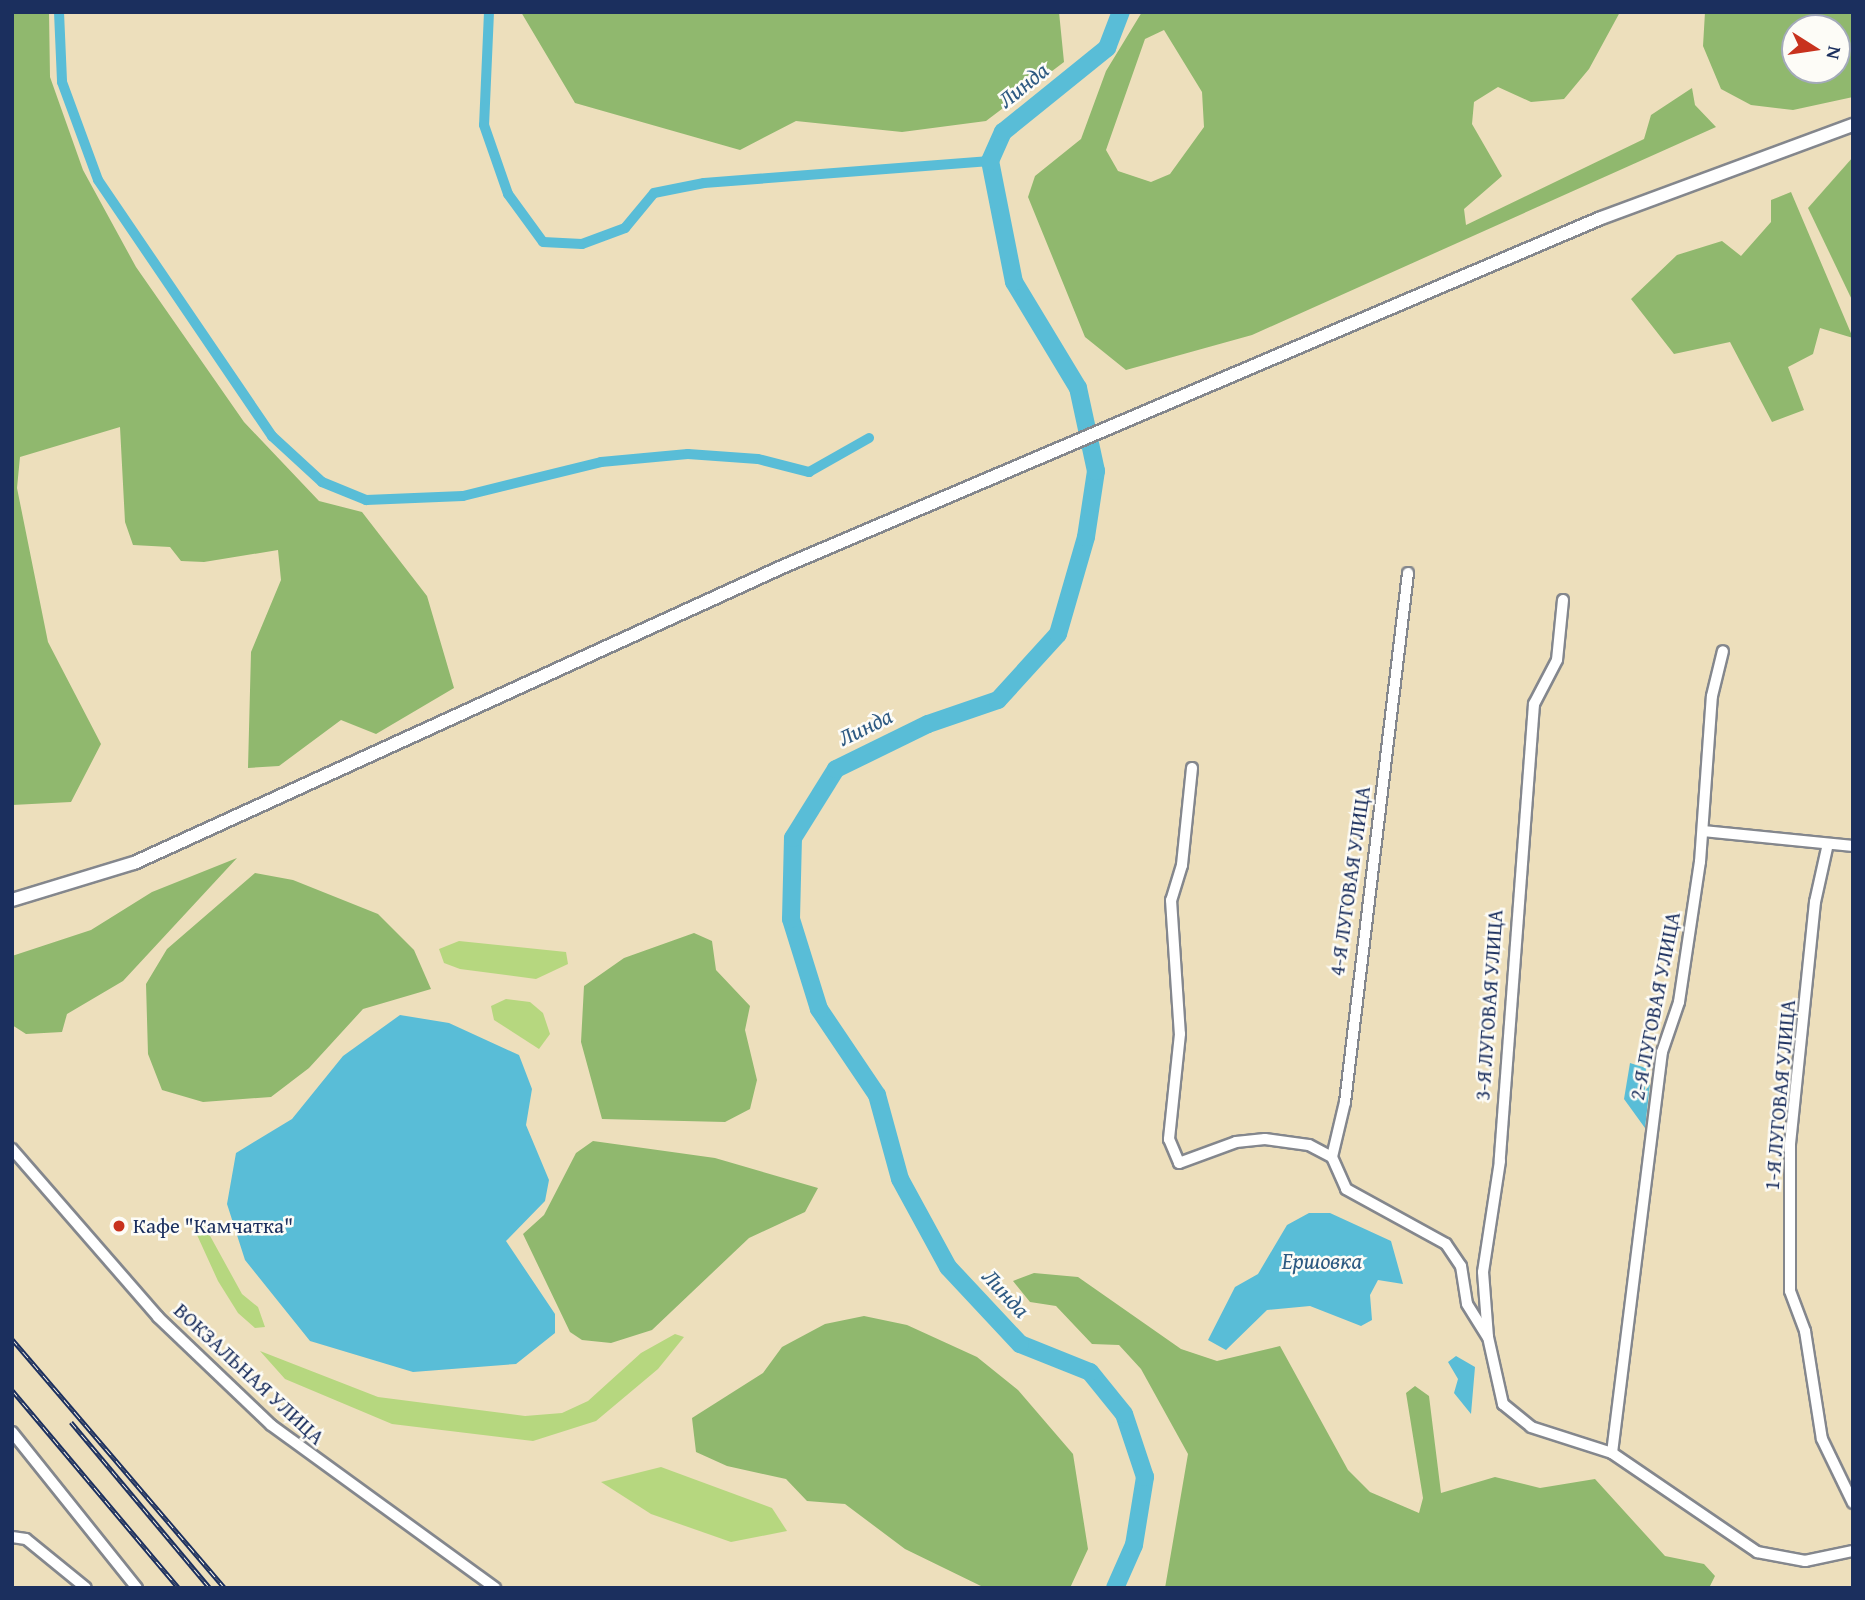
<!DOCTYPE html>
<meta charset="utf-8">
<style>
body{margin:0}
#map{position:relative;width:1865px;height:1600px;overflow:hidden;background:#eddfbc;font-family:"Gentium Book Plus",serif}
div>[style]{position:absolute}
.green>*{inset:0;background:#b6d77f}
.forest>*{inset:0;background:#90b86e}
.water>*{inset:0;background:#59bdd7}
.canal>*{height:10px;margin:-5px;padding:0 5px;transform-origin:5px;border-radius:5px;background:#59bdd7}
.river>*{height:18px;margin:-9px;padding:0 9px;transform-origin:9px;border-radius:9px;background:#59bdd7}
.roads{filter:drop-shadow(2px 0 #84878d) drop-shadow(-2px 0 #84878d) drop-shadow(0 2px #84878d) drop-shadow(0 -2px #84878d)}
.minor>*{height:10px;margin:-5px;padding:0 5px;transform-origin:5px;border-radius:5px;background:#fff}
.major>*{height:12px;margin:-6px;padding:0 6px;transform-origin:6px;border-radius:6px;background:#fff}
.rail>*{height:5px;margin-top:-2.5px;transform-origin:0;background:repeating-linear-gradient(90deg,#fdfcf7 0 8px,#1b2f5e 0 16px);box-sizing:border-box;border-block:2px solid #1b2f5e}
.dots>*{width:19px;height:19px;translate:-50% -50%;box-sizing:border-box;border:4px solid #fdfcf7;border-radius:50%}
span{translate:-50% -50%;white-space:nowrap;text-align:center;line-height:1.15;-webkit-text-stroke:5px #fdfcf7;paint-order:stroke}
.street-label{font-size:21px;color:#1b2f5e}
.poi-label{font-size:21px;color:#1b2f5e}
.left{translate:0 -50%;text-align:left}
.water-label{font-size:23px;color:#2e5a82;font-style:italic}
.frame{position:absolute;inset:0;border:14px solid #1b2f5e;pointer-events:none}
.north{position:absolute;left:1781px;top:14px;width:70px;height:70px;box-sizing:border-box;background:#fdfcf7;border:2px solid #a3aaba;border-radius:50%;rotate:102deg;font-size:19px;font-weight:700;line-height:28px;text-align:center;color:#1b2f5e}
.north::after{content:'';display:block;margin:auto;width:24px;height:32px;background:#c8321e;clip-path:polygon(50% 0,100% 100%,50% 72%,0 100%)}
</style>
<div id="map">
<div class="green">
<div style="clip-path:polygon(459px 941px,566px 952px,568px 964px,536px 979px,460px 969px,444px 963px,439px 949px)"></div>
<div style="clip-path:polygon(506px 999px,530px 1002px,543px 1013px,550px 1034px,539px 1049px,494px 1020px,491px 1006px)"></div>
<div style="clip-path:polygon(203px 1223px,242px 1294px,258px 1307px,265px 1327px,255px 1328px,238px 1313px,218px 1281px,192px 1224px)"></div>
<div style="clip-path:polygon(675px 1334px,684px 1337px,658px 1369px,596px 1421px,533px 1441px,392px 1424px,285px 1379px,260px 1351px,378px 1397px,525px 1416px,562px 1413px,588px 1401px,641px 1353px)"></div>
<div style="clip-path:polygon(661px 1467px,772px 1508px,787px 1531px,731px 1542px,651px 1514px,601px 1482px)"></div>
</div>
<div class="forest">
<div style="clip-path:polygon(12px 12px,49px 12px,50px 77px,83px 170px,136px 267px,244px 422px,319px 501px,362px 512px,427px 596px,454px 688px,376px 734px,341px 720px,279px 766px,248px 768px,251px 652px,281px 580px,278px 550px,204px 562px,181px 561px,170px 547px,133px 545px,125px 522px,120px 427px,20px 457px,17px 488px,48px 642px,101px 744px,71px 802px,12px 805px)"></div>
<div style="clip-path:polygon(521px 12px,1059px 12px,1064px 62px,986px 121px,902px 132px,796px 121px,740px 150px,575px 103px)"></div>
<div style="clip-path:polygon(evenodd,1142px 12px,1620px 12px,1589px 69px,1564px 99px,1531px 102px,1498px 87px,1474px 102px,1472px 124px,1502px 176px,1464px 209px,1466px 225px,1644px 139px,1651px 115px,1692px 88px,1695px 105px,1716px 127px,1252px 335px,1126px 370px,1085px 337px,1028px 197px,1035px 176px,1081px 139px,1106px 71px,1142px 12px,1164px 30px,1202px 92px,1204px 127px,1170px 174px,1151px 182px,1118px 171px,1106px 150px,1145px 39px,1164px 30px)"></div>
<div style="clip-path:polygon(evenodd,1705px 12px,1853px 12px,1853px 97px,1793px 110px,1751px 105px,1721px 89px,1703px 46px,1705px 12px,1837px 28px,1837px 70px,1795px 70px,1795px 28px,1837px 28px)"></div>
<div style="clip-path:polygon(1853px 157px,1853px 302px,1808px 208px)"></div>
<div style="clip-path:polygon(1791px 192px,1853px 338px,1820px 328px,1813px 354px,1788px 367px,1804px 410px,1772px 422px,1730px 342px,1674px 354px,1631px 299px,1677px 255px,1722px 241px,1741px 256px,1771px 222px,1771px 200px)"></div>
<div style="clip-path:polygon(237px 858px,123px 981px,67px 1014px,62px 1032px,26px 1034px,12px 1025px,12px 956px,91px 930px,152px 892px)"></div>
<div style="clip-path:polygon(255px 873px,293px 880px,378px 914px,414px 950px,431px 989px,363px 1009px,309px 1068px,271px 1097px,203px 1102px,162px 1090px,148px 1054px,146px 984px,167px 949px)"></div>
<div style="clip-path:polygon(694px 933px,712px 941px,716px 970px,750px 1006px,745px 1030px,757px 1080px,750px 1109px,725px 1122px,602px 1119px,581px 1042px,584px 986px,624px 958px)"></div>
<div style="clip-path:polygon(593px 1141px,715px 1158px,818px 1188px,805px 1212px,749px 1238px,652px 1330px,611px 1343px,582px 1340px,570px 1332px,523px 1234px,544px 1215px,576px 1153px)"></div>
<div style="clip-path:polygon(1034px 1273px,1078px 1277px,1181px 1349px,1217px 1361px,1280px 1346px,1348px 1470px,1370px 1492px,1419px 1513px,1423px 1498px,1406px 1393px,1415px 1386px,1429px 1396px,1441px 1493px,1495px 1477px,1540px 1488px,1595px 1479px,1665px 1556px,1704px 1564px,1715px 1576px,1709px 1588px,1165px 1588px,1188px 1454px,1141px 1369px,1119px 1345px,1092px 1344px,1056px 1306px,1030px 1302px,1013px 1281px)"></div>
<div style="clip-path:polygon(864px 1316px,907px 1325px,977px 1357px,1018px 1390px,1073px 1454px,1088px 1549px,1070px 1588px,983px 1587px,905px 1549px,845px 1504px,807px 1501px,786px 1479px,727px 1466px,696px 1452px,692px 1418px,763px 1373px,782px 1347px,825px 1324px)"></div>
</div>
<div class="water">
<div style="clip-path:polygon(400px 1015px,449px 1023px,519px 1055px,532px 1089px,526px 1125px,549px 1180px,545px 1201px,506px 1241px,555px 1314px,555px 1333px,516px 1364px,413px 1372px,310px 1341px,245px 1260px,227px 1204px,236px 1153px,292px 1119px,343px 1056px)"></div>
<div style="clip-path:polygon(1630px 1063px,1646px 1068px,1645px 1091px,1650px 1084px,1645px 1128px,1624px 1099px)"></div>
<div style="clip-path:polygon(1309px 1213px,1330px 1213px,1391px 1241px,1403px 1284px,1378px 1280px,1370px 1295px,1372px 1320px,1361px 1326px,1310px 1306px,1267px 1310px,1226px 1350px,1208px 1340px,1235px 1287px,1258px 1274px,1287px 1225px)"></div>
<div style="clip-path:polygon(1456px 1356px,1475px 1367px,1471px 1414px,1454px 1393px,1458px 1379px,1448px 1362px)"></div>
</div>
<div class="canal">
<div style="left:59px;top:12px;width:70px;rotate:87.5deg"></div>
<div style="left:62px;top:82px;width:104px;rotate:69.8deg"></div>
<div style="left:98px;top:180px;width:310px;rotate:55.8deg"></div>
<div style="left:272px;top:436px;width:68px;rotate:42.6deg"></div>
<div style="left:322px;top:482px;width:48px;rotate:22.2deg"></div>
<div style="left:366px;top:500px;width:97px;rotate:-2.4deg"></div>
<div style="left:463px;top:496px;width:142px;rotate:-13.8deg"></div>
<div style="left:601px;top:462px;width:87px;rotate:-5.3deg"></div>
<div style="left:688px;top:454px;width:70px;rotate:4.1deg"></div>
<div style="left:758px;top:459px;width:53px;rotate:14.3deg"></div>
<div style="left:809px;top:472px;width:69px;rotate:-29.5deg"></div>
<div style="left:489px;top:12px;width:113px;rotate:92.5deg"></div>
<div style="left:484px;top:125px;width:73px;rotate:70.8deg"></div>
<div style="left:508px;top:194px;width:59px;rotate:53.9deg"></div>
<div style="left:543px;top:242px;width:39px;rotate:3deg"></div>
<div style="left:582px;top:244px;width:46px;rotate:-20.4deg"></div>
<div style="left:625px;top:228px;width:45px;rotate:-50.4deg"></div>
<div style="left:654px;top:193px;width:51px;rotate:-11.3deg"></div>
<div style="left:704px;top:183px;width:287px;rotate:-4.4deg"></div>
</div>
<div class="river">
<div style="left:1115px;top:1588px;width:47px;rotate:-66.2deg"></div>
<div style="left:1134px;top:1545px;width:69px;rotate:-80.8deg"></div>
<div style="left:1145px;top:1477px;width:66px;rotate:-108.4deg"></div>
<div style="left:1124px;top:1414px;width:54px;rotate:-129deg"></div>
<div style="left:1090px;top:1372px;width:75px;rotate:-158.2deg"></div>
<div style="left:1020px;top:1344px;width:105px;rotate:-133.1deg"></div>
<div style="left:948px;top:1267px;width:100px;rotate:-118.6deg"></div>
<div style="left:900px;top:1179px;width:87px;rotate:-105.3deg"></div>
<div style="left:877px;top:1095px;width:104px;rotate:-124deg"></div>
<div style="left:819px;top:1009px;width:94px;rotate:-107.3deg"></div>
<div style="left:791px;top:919px;width:81px;rotate:-88.6deg"></div>
<div style="left:793px;top:838px;width:81px;rotate:-58.1deg"></div>
<div style="left:836px;top:769px;width:102px;rotate:-26.1deg"></div>
<div style="left:928px;top:724px;width:74px;rotate:-18.9deg"></div>
<div style="left:998px;top:700px;width:89px;rotate:-47.7deg"></div>
<div style="left:1058px;top:634px;width:101px;rotate:-73.9deg"></div>
<div style="left:1086px;top:537px;width:67px;rotate:-81.4deg"></div>
<div style="left:1096px;top:471px;width:85px;rotate:-102.2deg"></div>
<div style="left:1078px;top:388px;width:124px;rotate:-121.1deg"></div>
<div style="left:1014px;top:282px;width:123px;rotate:-101.2deg"></div>
<div style="left:990px;top:161px;width:32px;rotate:-66deg"></div>
<div style="left:1003px;top:132px;width:134px;rotate:-38.9deg"></div>
<div style="left:1107px;top:48px;width:39px;rotate:-69deg"></div>
</div>
<div class="roads">
<div class="minor">
<div style="left:1408px;top:573px;width:533px;rotate:96.79deg"></div>
<div style="left:1345px;top:1102px;width:57px;rotate:103.3deg"></div>
<div style="left:1332px;top:1157px;width:35px;rotate:66deg"></div>
<div style="left:1346px;top:1189px;width:114px;rotate:28.8deg"></div>
<div style="left:1446px;top:1244px;width:27px;rotate:56deg"></div>
<div style="left:1461px;top:1266px;width:38px;rotate:81deg"></div>
<div style="left:1467px;top:1304px;width:38px;rotate:58deg"></div>
<div style="left:1563px;top:600px;width:60px;rotate:95.7deg"></div>
<div style="left:1557px;top:660px;width:50px;rotate:117.6deg"></div>
<div style="left:1534px;top:704px;width:458px;rotate:94.3deg"></div>
<div style="left:1500px;top:1161px;width:112px;rotate:98.7deg"></div>
<div style="left:1483px;top:1272px;width:65px;rotate:85.6deg"></div>
<div style="left:1488px;top:1337px;width:69px;rotate:77.4deg"></div>
<div style="left:1503px;top:1404px;width:36px;rotate:39deg"></div>
<div style="left:1531px;top:1427px;width:85px;rotate:17.8deg"></div>
<div style="left:1612px;top:1453px;width:176px;rotate:34.3deg"></div>
<div style="left:1757px;top:1552px;width:49px;rotate:10.6deg"></div>
<div style="left:1805px;top:1561px;width:49px;rotate:-11.8deg"></div>
<div style="left:1192px;top:768px;width:98px;rotate:95.9deg"></div>
<div style="left:1182px;top:865px;width:37px;rotate:107deg"></div>
<div style="left:1171px;top:900px;width:134px;rotate:86.2deg"></div>
<div style="left:1180px;top:1034px;width:106px;rotate:96deg"></div>
<div style="left:1169px;top:1139px;width:26px;rotate:67deg"></div>
<div style="left:1179px;top:1163px;width:61px;rotate:-20.2deg"></div>
<div style="left:1236px;top:1142px;width:29px;rotate:-6deg"></div>
<div style="left:1265px;top:1139px;width:44px;rotate:7.8deg"></div>
<div style="left:1309px;top:1145px;width:26px;rotate:28deg"></div>
<div style="left:1703px;top:831px;width:151px;rotate:5.7deg"></div>
<div style="left:1827px;top:848px;width:55px;rotate:102.5deg"></div>
<div style="left:1815px;top:902px;width:244px;rotate:95.9deg"></div>
<div style="left:1790px;top:1145px;width:146px;rotate:90deg"></div>
<div style="left:1790px;top:1291px;width:43px;rotate:69.4deg"></div>
<div style="left:1805px;top:1331px;width:109px;rotate:81.1deg"></div>
<div style="left:1822px;top:1439px;width:71px;rotate:64.2deg"></div>
<div style="left:12px;top:1149px;width:223px;rotate:49deg"></div>
<div style="left:158px;top:1317px;width:156px;rotate:43.7deg"></div>
<div style="left:271px;top:1425px;width:277px;rotate:36deg"></div>
<div style="left:12px;top:1432px;width:200px;rotate:51.3deg"></div>
<div style="left:1612px;top:1453px;width:404px;rotate:-82.9deg"></div>
<div style="left:1662px;top:1052px;width:53px;rotate:-71.2deg"></div>
<div style="left:1679px;top:1002px;width:142px;rotate:-81.5deg"></div>
<div style="left:1700px;top:862px;width:166px;rotate:-85.9deg"></div>
<div style="left:1712px;top:696px;width:46px;rotate:-76.3deg"></div>
<div style="left:12px;top:1537px;width:14px;rotate:8deg"></div>
<div style="left:26px;top:1539px;width:77px;rotate:39.2deg"></div>
</div>
<div class="major">
<div style="left:12px;top:900px;width:127px;rotate:-16.9deg"></div>
<div style="left:134px;top:863px;width:712px;rotate:-24.55deg"></div>
<div style="left:782px;top:567px;width:890px;rotate:-23.08deg"></div>
<div style="left:1601px;top:218px;width:269px;rotate:-20.3deg"></div>
</div>
</div>
<div class="rail">
<div style="left:12px;top:1339px;width:328px;rotate:49.5deg"></div>
<div style="left:12px;top:1390px;width:259px;rotate:49.9deg"></div>
<div style="left:71px;top:1422px;width:217px;rotate:50.1deg"></div>
</div>
<div class="dots">
<div style="left:119px;top:1226px;background:#c8321e"></div>
</div>
<div class="street-label">
<span style="left:1350px;top:881px;rotate:-82deg">4-Я ЛУГОВАЯ УЛИЦА</span>
<span style="left:1489px;top:1005px;rotate:-86deg">3-Я ЛУГОВАЯ УЛИЦА</span>
<span style="left:1655px;top:1006px;rotate:-79deg">2-Я ЛУГОВАЯ УЛИЦА</span>
<span style="left:1780px;top:1095px;rotate:-85deg">1-Я ЛУГОВАЯ УЛИЦА</span>
<span style="left:249px;top:1374px;rotate:43deg">ВОКЗАЛЬНАЯ УЛИЦА</span>
</div>
<div class="poi-label">
<span class="left" style="left:133px;top:1226px">Кафе "Камчатка"</span>
</div>
<div class="water-label">
<span style="left:1023px;top:85px;rotate:-39deg">Линда</span>
<span style="left:865px;top:727px;rotate:-26deg">Линда</span>
<span style="left:1322px;top:1261px">Ершовка</span>
<span style="left:1006px;top:1293px;rotate:47deg">Линда</span>
</div>
<div class="frame"></div>
<div class="north">N</div>
</div>
